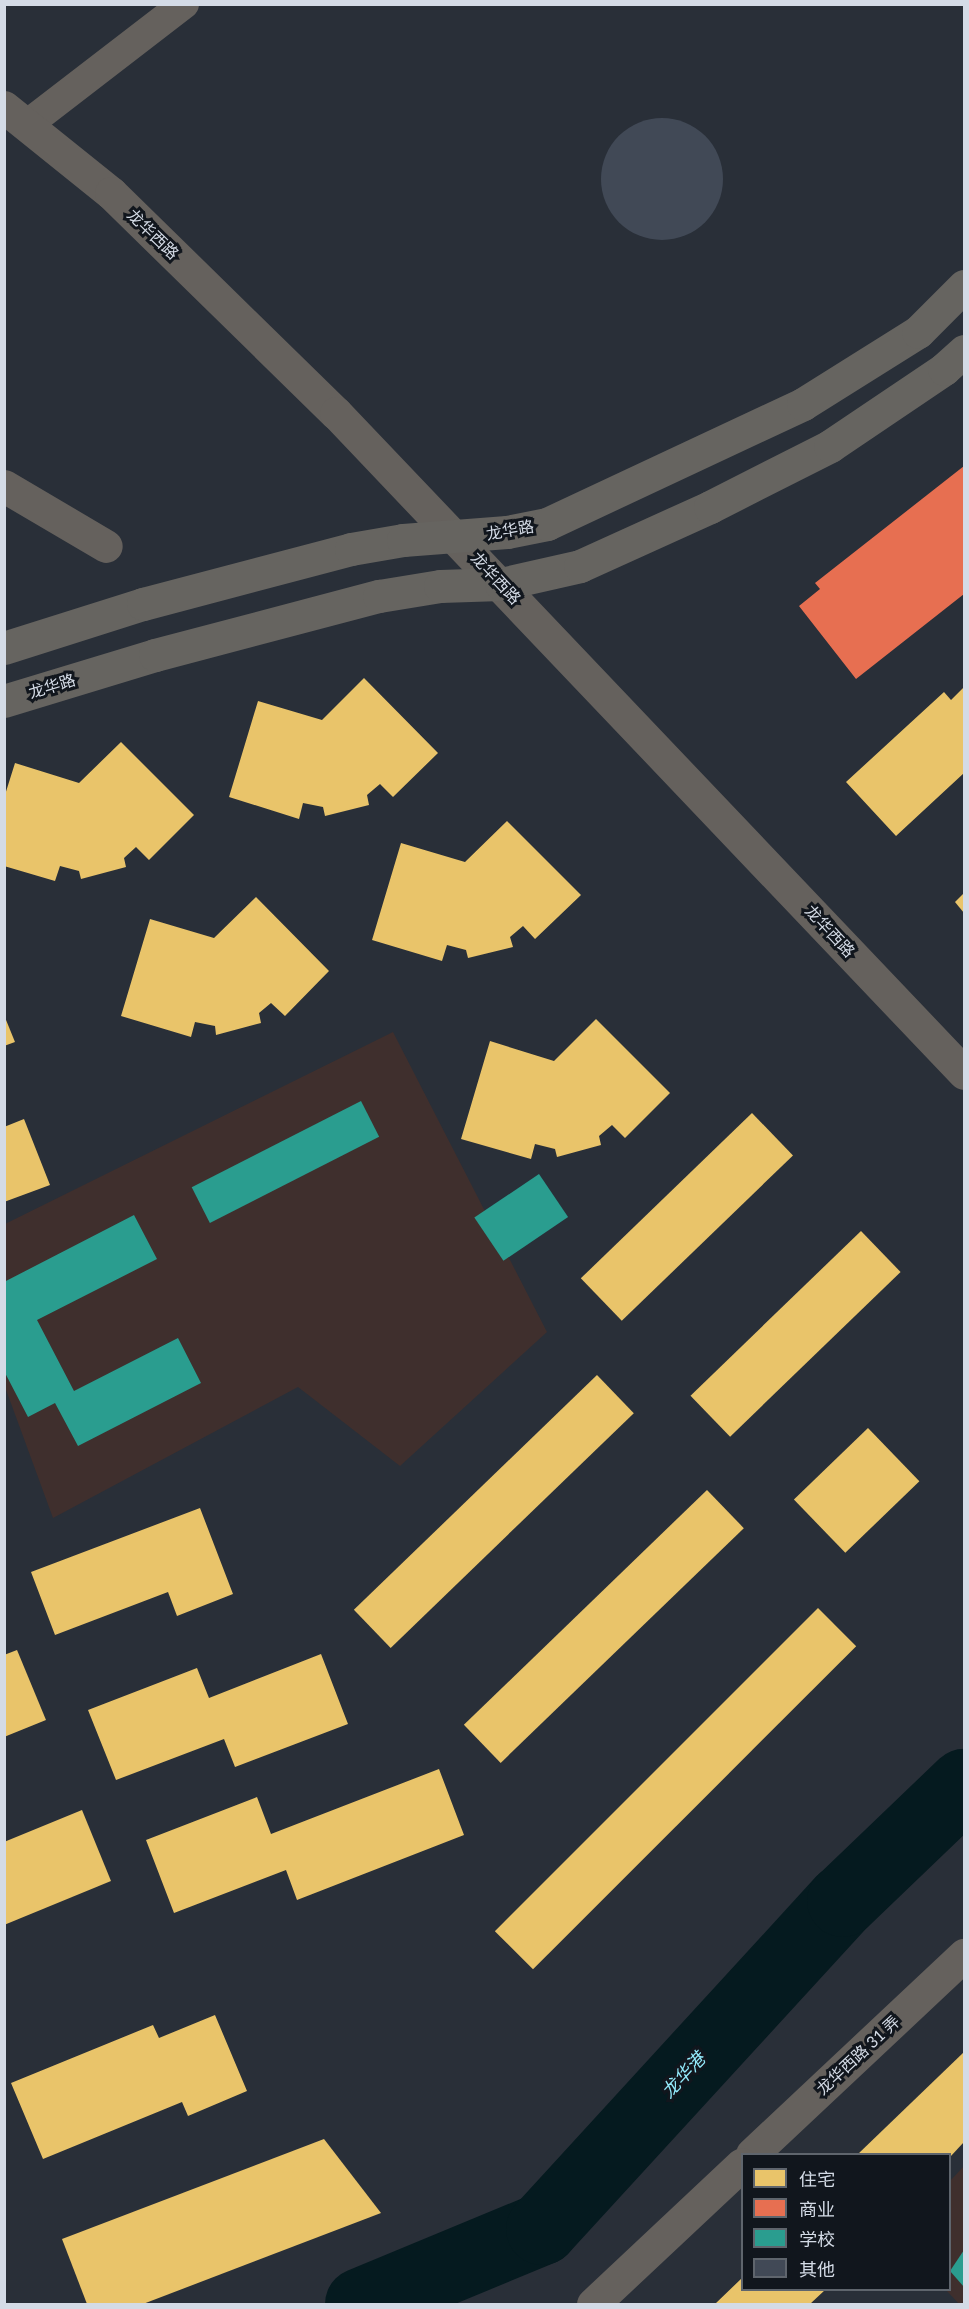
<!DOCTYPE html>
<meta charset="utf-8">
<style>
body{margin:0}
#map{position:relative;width:969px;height:2309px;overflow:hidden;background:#292f38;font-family:Lato,"Noto Sans SC",sans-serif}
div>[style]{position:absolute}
.education>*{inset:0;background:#3f2f2d}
.homes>*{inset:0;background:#e9c46a;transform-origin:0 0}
.shops>*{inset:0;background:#e76f51}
.schools>*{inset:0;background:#2a9d8f;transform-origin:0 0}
.river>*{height:72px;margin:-36px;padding:0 36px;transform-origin:36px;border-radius:36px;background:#051a1f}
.building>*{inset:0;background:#414956}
.round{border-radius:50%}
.pedestrian>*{height:30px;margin:-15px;padding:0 15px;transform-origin:15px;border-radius:15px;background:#65615d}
.minor>*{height:33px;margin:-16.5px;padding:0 16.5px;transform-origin:16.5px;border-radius:16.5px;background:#65615d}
.tertiary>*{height:33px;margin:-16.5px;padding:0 16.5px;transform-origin:16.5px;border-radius:16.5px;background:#65615d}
.secondary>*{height:33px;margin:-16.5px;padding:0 16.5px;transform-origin:16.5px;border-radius:16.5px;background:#666460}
span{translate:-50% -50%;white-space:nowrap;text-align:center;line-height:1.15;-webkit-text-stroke:6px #11161d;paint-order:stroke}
.street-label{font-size:16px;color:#d4dbe6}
.water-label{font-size:18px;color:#93eafb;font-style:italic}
.frame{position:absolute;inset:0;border:6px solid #d4dbe6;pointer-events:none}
.legend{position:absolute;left:741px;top:2153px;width:210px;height:138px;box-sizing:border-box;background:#11161d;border:2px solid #5f656d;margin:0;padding:8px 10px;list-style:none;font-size:18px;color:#d4dbe6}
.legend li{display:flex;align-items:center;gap:12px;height:30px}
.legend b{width:30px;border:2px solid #5f656d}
</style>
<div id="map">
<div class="education">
<div style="clip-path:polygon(393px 1032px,547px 1332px,400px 1466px,298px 1387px,53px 1518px,5px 1387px,5px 1224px)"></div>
<div style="clip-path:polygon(964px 2166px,964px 2304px,959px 2304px,946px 2290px,950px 2290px,950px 2181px)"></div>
</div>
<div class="homes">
<div style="clip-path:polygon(364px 678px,438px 753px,393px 797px,380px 784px,367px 795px,369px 805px,325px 816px,323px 807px,303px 803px,299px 819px,229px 797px,258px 701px,322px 720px)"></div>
<div style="clip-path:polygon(964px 687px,964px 773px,896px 836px,846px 782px,944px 692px,951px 700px)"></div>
<div style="clip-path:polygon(121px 742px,194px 815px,149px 860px,136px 847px,124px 858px,126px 867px,81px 879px,79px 871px,60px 866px,55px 881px,4px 866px,4px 798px,15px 763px,79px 783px)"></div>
<div style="clip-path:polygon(507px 821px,581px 895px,535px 939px,523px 926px,510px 937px,513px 947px,468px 958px,466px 950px,447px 945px,442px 961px,372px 940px,401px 843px,465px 862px)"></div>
<div style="clip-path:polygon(964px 893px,964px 913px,955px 902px)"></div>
<div style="clip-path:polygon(256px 897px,329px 971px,285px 1016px,271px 1003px,259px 1013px,261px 1023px,216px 1035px,215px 1026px,195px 1022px,191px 1037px,121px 1016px,150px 919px,214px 938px)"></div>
<div style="clip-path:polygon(4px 1015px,15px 1042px,4px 1046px)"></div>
<div style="clip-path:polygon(596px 1019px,670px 1093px,625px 1138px,612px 1125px,599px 1136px,601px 1145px,557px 1157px,555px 1149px,535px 1144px,531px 1159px,461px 1139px,490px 1041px,554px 1061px)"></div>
<div style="left:752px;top:1113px;width:59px;height:238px;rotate:46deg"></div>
<div style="clip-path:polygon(24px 1119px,50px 1185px,4px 1202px,4px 1127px)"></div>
<div style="left:861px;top:1231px;width:57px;height:237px;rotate:46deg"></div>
<div style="left:597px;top:1375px;width:53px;height:338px;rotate:46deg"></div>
<div style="left:868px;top:1428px;width:74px;height:103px;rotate:46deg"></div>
<div style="left:707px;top:1490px;width:53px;height:338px;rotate:46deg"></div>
<div style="clip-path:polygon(200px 1508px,233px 1594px,177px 1616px,168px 1592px,55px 1635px,31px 1572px)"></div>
<div style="left:818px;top:1608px;width:54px;height:457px;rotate:45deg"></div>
<div style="clip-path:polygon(17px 1650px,46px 1720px,4px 1737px,4px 1655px)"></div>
<div style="clip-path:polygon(321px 1654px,348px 1724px,235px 1767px,224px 1739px,116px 1780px,88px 1710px,197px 1668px,209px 1698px)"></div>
<div style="clip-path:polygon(439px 1769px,464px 1835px,297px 1900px,286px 1870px,174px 1913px,146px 1840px,257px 1797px,271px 1834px)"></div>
<div style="clip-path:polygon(82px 1810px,111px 1881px,4px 1925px,4px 1842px)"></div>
<div style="clip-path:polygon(215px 2015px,247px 2091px,188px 2116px,182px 2102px,43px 2159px,11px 2083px,153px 2025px,159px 2038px)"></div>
<div style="clip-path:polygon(964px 2052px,964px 2142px,950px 2157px,858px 2154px)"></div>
<div style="clip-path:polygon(324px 2139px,381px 2213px,143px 2304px,87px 2304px,62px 2239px)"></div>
<div style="clip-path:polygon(742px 2278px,742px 2290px,825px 2290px,810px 2304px,715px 2304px)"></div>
</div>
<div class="shops">
<div style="clip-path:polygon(964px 466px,964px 594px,856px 679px,799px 606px,820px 589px,815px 583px)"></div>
</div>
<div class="schools">
<div style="left:361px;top:1101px;width:40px;height:190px;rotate:63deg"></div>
<div style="left:539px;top:1174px;width:52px;height:78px;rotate:56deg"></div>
<div style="clip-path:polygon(134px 1215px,157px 1259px,37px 1320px,74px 1391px,178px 1338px,201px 1383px,78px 1446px,55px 1403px,28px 1417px,4px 1371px,4px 1282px)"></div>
<div style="clip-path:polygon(964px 2250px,964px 2287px,950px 2271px)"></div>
</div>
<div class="river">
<div style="left:361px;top:2304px;width:196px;rotate:-22.5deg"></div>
<div style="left:542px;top:2229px;width:445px;rotate:-47.5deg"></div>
<div style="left:843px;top:1901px;width:168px;rotate:-43.8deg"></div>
</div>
<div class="building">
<div class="round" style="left:601px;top:118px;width:122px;height:122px"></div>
</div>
<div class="pedestrian">
<div style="left:28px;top:124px;width:197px;rotate:-37.6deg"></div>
</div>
<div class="minor">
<div style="left:4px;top:486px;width:118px;rotate:30.5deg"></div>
<div style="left:752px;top:2154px;width:291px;rotate:-43.2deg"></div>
<div style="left:593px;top:2304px;width:204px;rotate:-43.2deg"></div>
</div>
<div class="tertiary">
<div style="left:4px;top:107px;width:137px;rotate:38.8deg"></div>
<div style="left:111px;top:193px;width:315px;rotate:44.4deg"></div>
<div style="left:336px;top:413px;width:911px;rotate:46.42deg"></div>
</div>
<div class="secondary">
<div style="left:4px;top:648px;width:146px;rotate:-17.6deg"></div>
<div style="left:143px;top:604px;width:215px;rotate:-14.8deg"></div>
<div style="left:351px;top:549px;width:53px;rotate:-9.8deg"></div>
<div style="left:403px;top:540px;width:104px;rotate:-4.4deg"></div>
<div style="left:507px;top:532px;width:41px;rotate:-11.3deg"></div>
<div style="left:547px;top:524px;width:283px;rotate:-25.1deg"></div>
<div style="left:803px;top:404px;width:136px;rotate:-32.1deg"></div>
<div style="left:918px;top:332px;width:65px;rotate:-45deg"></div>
<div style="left:4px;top:701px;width:158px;rotate:-16.9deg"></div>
<div style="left:155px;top:655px;width:232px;rotate:-14.8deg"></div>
<div style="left:379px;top:596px;width:62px;rotate:-9.3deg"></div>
<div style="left:440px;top:586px;width:61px;rotate:-1.9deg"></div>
<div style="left:501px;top:584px;width:81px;rotate:-12.8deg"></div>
<div style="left:580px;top:566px;width:143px;rotate:-24.4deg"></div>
<div style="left:710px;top:507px;width:135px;rotate:-26.9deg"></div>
<div style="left:830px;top:446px;width:138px;rotate:-34deg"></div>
<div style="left:944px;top:369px;width:27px;rotate:-42deg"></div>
</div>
<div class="street-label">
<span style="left:153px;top:234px;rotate:44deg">龙华西路</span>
<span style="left:510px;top:530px;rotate:-10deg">龙华路</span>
<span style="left:496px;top:578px;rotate:47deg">龙华西路</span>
<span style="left:52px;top:686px;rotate:-17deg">龙华路</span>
<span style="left:830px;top:931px;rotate:47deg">龙华西路</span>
<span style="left:858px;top:2055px;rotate:-43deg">龙华西路 31 弄</span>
</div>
<div class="water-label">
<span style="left:683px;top:2075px;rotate:-47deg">龙华港</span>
</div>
<div class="frame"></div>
<ul class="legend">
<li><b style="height:16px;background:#e9c46a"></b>住宅</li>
<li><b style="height:16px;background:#e76f51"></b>商业</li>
<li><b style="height:16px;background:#2a9d8f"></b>学校</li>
<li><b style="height:16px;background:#414956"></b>其他</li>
</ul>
</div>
